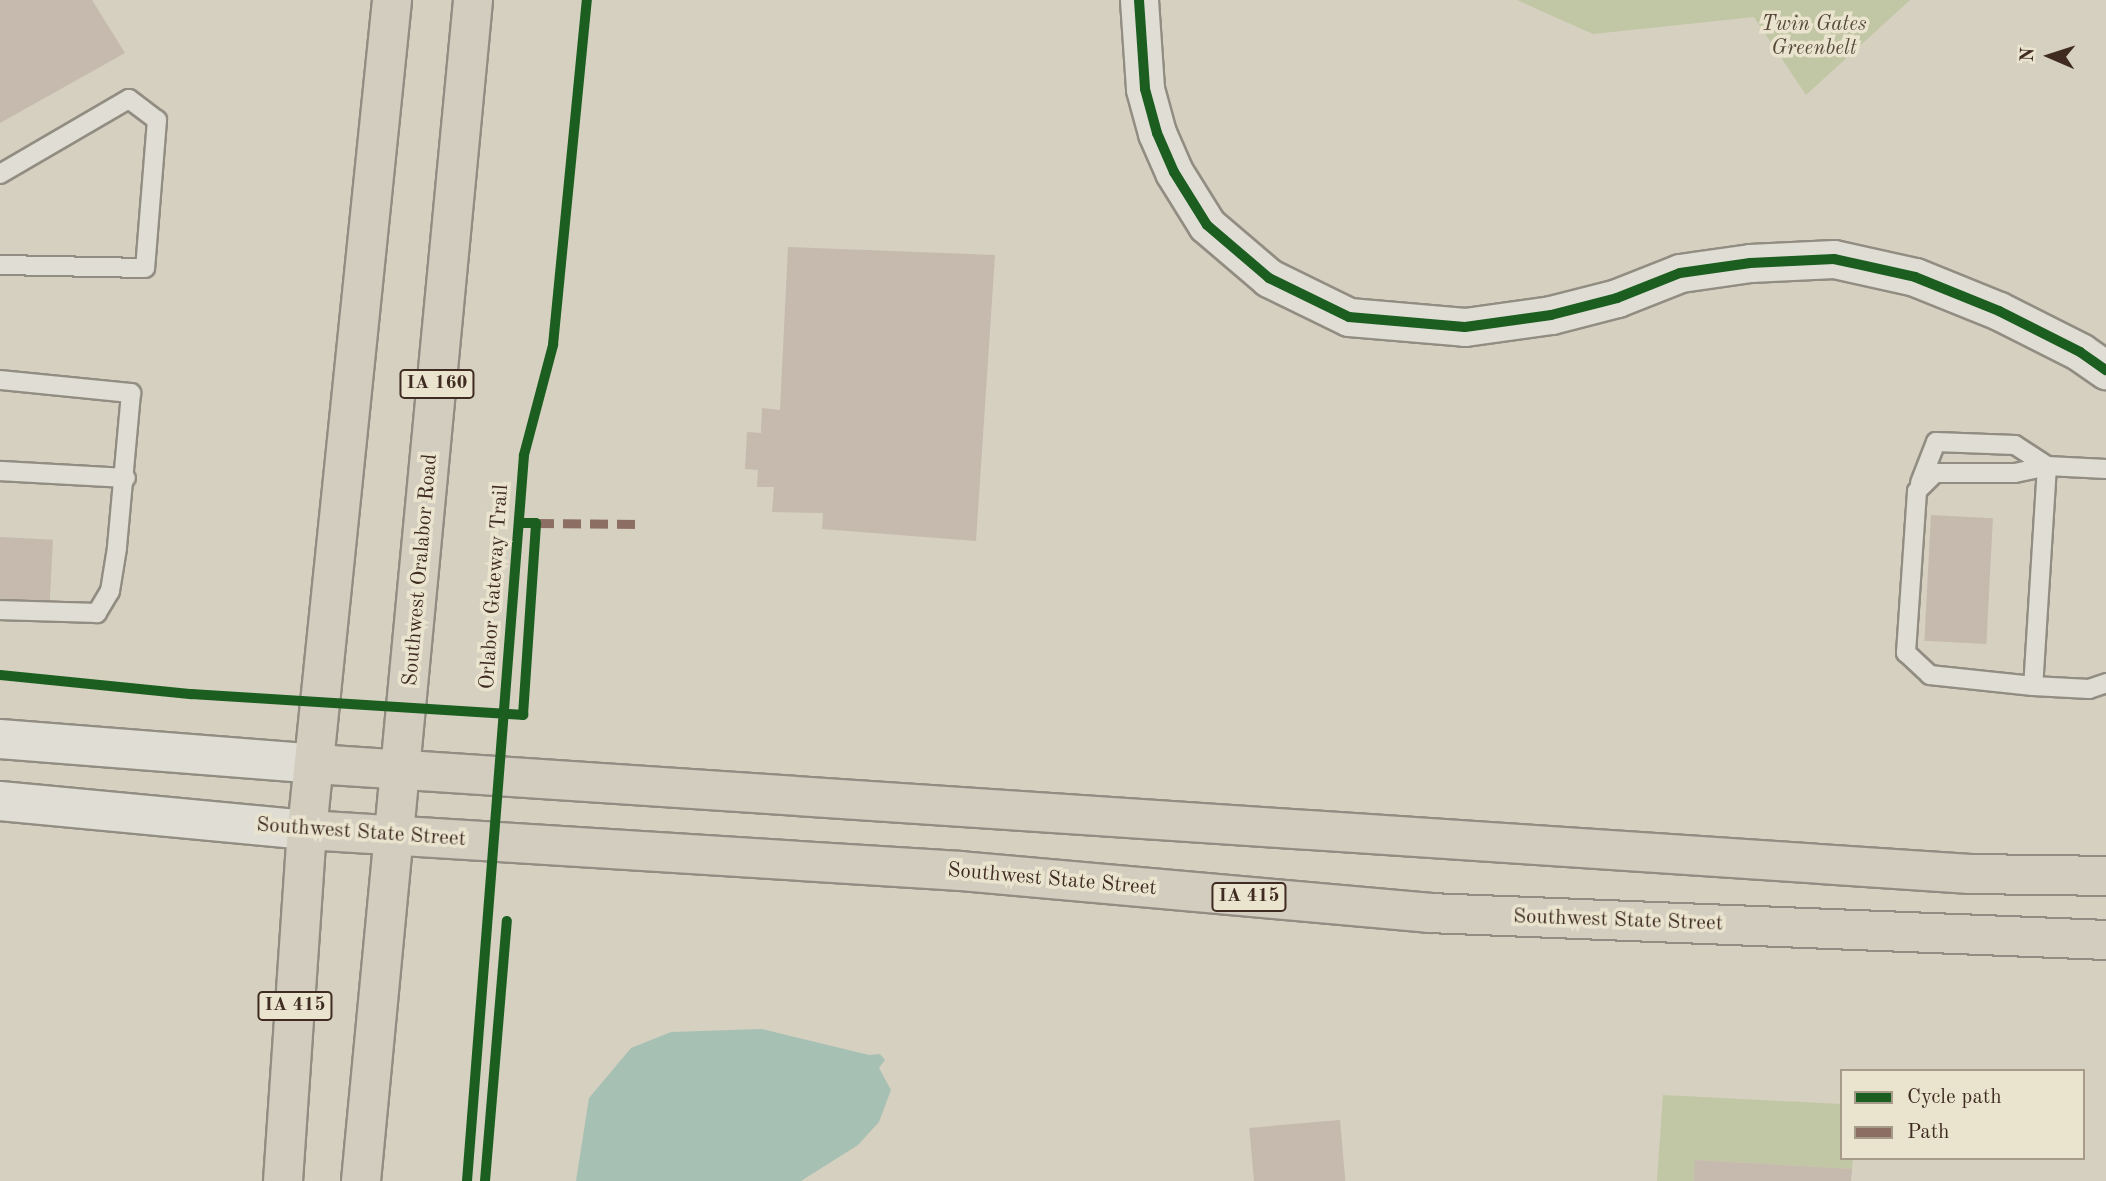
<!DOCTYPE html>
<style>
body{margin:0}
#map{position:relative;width:2106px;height:1181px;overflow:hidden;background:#d5d0bf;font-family:"Old Standard TT",serif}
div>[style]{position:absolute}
.green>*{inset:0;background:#c1c6a4}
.water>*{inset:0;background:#a7c0b4}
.building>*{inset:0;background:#c6b9ad;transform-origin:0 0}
.roads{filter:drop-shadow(2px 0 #928d82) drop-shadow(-2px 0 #928d82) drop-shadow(0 2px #928d82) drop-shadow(0 -2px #928d82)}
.lane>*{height:18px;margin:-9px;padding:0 9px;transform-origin:9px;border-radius:9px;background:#dfddd4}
.street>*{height:37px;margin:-18.5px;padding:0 18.5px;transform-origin:18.5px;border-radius:18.5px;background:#dfddd4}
.secondary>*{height:38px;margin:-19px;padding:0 19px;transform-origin:19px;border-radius:19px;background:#dfddd4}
.primary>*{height:38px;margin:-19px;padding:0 19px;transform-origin:19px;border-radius:19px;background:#d3cdc0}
.quiet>*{height:9px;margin-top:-4.5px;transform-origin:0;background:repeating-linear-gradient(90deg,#8d6e63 0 18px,transparent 0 27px)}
.cycleway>*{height:10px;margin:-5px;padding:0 5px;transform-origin:5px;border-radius:5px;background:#1b5e20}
span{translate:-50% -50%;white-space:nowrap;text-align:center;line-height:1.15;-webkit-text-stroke:7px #eae4cf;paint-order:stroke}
.shield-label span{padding:2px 5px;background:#eae4cf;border:2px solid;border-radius:5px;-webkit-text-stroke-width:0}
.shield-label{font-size:19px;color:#3f2b21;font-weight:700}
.park-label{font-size:21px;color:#564837;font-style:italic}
.street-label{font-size:21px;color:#3f2b21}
.legend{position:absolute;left:1840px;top:1069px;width:245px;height:91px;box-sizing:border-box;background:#eae4cf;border:2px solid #a69a89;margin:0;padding:9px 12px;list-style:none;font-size:21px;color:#3f2b21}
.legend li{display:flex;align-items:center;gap:14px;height:35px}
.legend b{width:35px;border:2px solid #a69a89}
.north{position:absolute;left:2015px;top:21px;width:70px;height:70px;-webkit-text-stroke:5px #eae4cf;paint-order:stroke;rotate:273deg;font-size:19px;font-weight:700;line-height:28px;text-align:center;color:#3f2b21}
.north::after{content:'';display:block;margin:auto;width:24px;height:32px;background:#3f2b21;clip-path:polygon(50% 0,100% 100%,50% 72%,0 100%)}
</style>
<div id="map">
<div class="green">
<div style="clip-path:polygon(1517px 0,1910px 0,1806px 95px,1754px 17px,1593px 34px)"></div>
<div style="clip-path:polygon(1663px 1095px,1842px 1104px,1842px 1158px,1853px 1158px,1852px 1169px,1696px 1160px,1694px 1181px,1657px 1181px)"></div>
</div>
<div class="water">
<div style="clip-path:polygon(762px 1029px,869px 1055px,880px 1054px,885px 1060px,879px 1068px,891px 1090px,879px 1122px,858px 1145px,801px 1181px,576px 1181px,589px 1098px,631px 1048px,671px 1032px)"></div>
</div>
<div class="building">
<div style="clip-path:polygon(0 0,92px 0,125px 53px,0 123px)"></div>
<div style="clip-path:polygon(788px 247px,995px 255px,976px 541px,822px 529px,823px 513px,772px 512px,774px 487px,757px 487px,758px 470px,745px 469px,747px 432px,761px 433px,762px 408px,780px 410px)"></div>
<div style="left:1931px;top:515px;width:62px;height:126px;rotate:3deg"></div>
<div style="left:0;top:537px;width:53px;height:67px;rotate:3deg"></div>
<div style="left:1340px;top:1120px;width:61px;height:91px;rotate:85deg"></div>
<div style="clip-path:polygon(1695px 1160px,1852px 1169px,1851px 1181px,1694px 1181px)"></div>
</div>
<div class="roads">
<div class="lane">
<div style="left:0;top:174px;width:149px;rotate:-30.2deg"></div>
<div style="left:129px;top:99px;width:35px;rotate:37deg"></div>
<div style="left:157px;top:120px;width:148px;rotate:94.6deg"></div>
<div style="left:145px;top:268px;width:145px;rotate:-178.8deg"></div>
<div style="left:0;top:380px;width:132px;rotate:5.7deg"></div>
<div style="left:131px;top:393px;width:156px;rotate:95.2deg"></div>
<div style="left:117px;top:548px;width:44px;rotate:99.2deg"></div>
<div style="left:110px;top:591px;width:26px;rotate:121deg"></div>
<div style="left:97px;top:613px;width:97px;rotate:-178.2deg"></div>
<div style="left:2106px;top:469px;width:59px;rotate:-177.1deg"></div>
<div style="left:2047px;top:466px;width:220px;rotate:93.6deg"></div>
<div style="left:2033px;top:686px;width:56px;rotate:3.1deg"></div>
<div style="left:2089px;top:689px;width:18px;rotate:-19deg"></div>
<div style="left:0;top:471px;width:126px;rotate:3.2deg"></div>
<div style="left:1920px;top:483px;width:44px;rotate:-68.7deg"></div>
<div style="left:1936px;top:442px;width:79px;rotate:2.2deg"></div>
<div style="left:2015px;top:445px;width:38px;rotate:33deg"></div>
<div style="left:2033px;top:686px;width:104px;rotate:-173.9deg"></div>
<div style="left:1930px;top:675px;width:33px;rotate:-137deg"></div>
<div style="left:1906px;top:653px;width:162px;rotate:-86.1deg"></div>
<div style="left:1917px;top:491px;width:25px;rotate:-45deg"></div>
<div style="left:1935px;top:473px;width:80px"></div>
<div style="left:2015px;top:473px;width:33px;rotate:-12deg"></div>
</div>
<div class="street">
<div style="left:1139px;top:0;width:89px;rotate:86.1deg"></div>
<div style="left:1145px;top:89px;width:46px;rotate:74.7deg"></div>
<div style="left:1157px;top:133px;width:43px;rotate:66.4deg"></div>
<div style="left:1174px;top:172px;width:62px;rotate:58.1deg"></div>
<div style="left:1207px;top:225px;width:82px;rotate:40.5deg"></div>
<div style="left:1269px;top:278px;width:89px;rotate:26deg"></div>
<div style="left:1349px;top:317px;width:116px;rotate:4.9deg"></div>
<div style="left:1465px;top:327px;width:87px;rotate:-7.9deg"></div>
<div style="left:1551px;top:315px;width:68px;rotate:-14.4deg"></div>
<div style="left:1617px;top:298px;width:68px;rotate:-21.6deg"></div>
<div style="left:1680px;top:273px;width:71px;rotate:-8.1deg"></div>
<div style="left:1750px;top:263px;width:84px;rotate:-2.7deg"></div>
<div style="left:1834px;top:259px;width:83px;rotate:12.5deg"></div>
<div style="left:1915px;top:277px;width:91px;rotate:22deg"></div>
<div style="left:1999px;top:311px;width:91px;rotate:26.8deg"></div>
<div style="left:2080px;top:352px;width:32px;rotate:35deg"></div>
</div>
<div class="secondary">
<div style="left:0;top:739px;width:316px;rotate:4.5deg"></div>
<div style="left:0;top:801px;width:308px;rotate:5.4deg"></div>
</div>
<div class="primary">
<div style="left:315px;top:764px;width:1659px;rotate:3.8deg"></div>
<div style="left:1970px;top:874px;width:136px;rotate:0.8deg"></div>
<div style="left:307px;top:830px;width:655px;rotate:3.59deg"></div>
<div style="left:961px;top:871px;width:470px;rotate:5.1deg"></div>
<div style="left:1429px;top:913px;width:678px;rotate:2.28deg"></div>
<div style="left:283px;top:1181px;width:352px;rotate:-86.1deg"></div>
<div style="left:307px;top:830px;width:834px;rotate:-84.15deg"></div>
<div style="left:361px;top:1181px;width:1186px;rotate:-84.58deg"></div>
</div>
</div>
<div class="quiet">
<div style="left:536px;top:523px;width:106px;rotate:0.5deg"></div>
</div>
<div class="cycleway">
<div style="left:1139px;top:0;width:89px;rotate:86.1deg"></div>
<div style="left:1145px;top:89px;width:46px;rotate:74.7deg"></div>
<div style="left:1157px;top:133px;width:43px;rotate:66.4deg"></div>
<div style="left:1174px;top:172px;width:62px;rotate:58.1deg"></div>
<div style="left:1207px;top:225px;width:82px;rotate:40.5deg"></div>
<div style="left:1269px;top:278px;width:89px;rotate:26deg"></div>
<div style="left:1349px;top:317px;width:116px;rotate:4.9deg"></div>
<div style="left:1465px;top:327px;width:87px;rotate:-7.9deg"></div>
<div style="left:1551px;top:315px;width:68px;rotate:-14.4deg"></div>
<div style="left:1617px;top:298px;width:68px;rotate:-21.6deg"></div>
<div style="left:1680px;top:273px;width:71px;rotate:-8.1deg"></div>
<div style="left:1750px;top:263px;width:84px;rotate:-2.7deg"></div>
<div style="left:1834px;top:259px;width:83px;rotate:12.5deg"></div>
<div style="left:1915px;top:277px;width:91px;rotate:22deg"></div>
<div style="left:1999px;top:311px;width:91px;rotate:26.8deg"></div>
<div style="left:2080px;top:352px;width:32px;rotate:35deg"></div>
<div style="left:0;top:675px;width:193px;rotate:5.7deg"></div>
<div style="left:192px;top:694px;width:332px;rotate:3.6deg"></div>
<div style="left:523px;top:715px;width:192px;rotate:-86.1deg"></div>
<div style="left:536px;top:523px;width:17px;rotate:180deg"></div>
<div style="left:467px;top:1181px;width:728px;rotate:-85.51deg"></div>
<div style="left:524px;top:455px;width:114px;rotate:-75.2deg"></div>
<div style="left:553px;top:345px;width:347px;rotate:-84.4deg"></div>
<div style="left:485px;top:1181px;width:261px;rotate:-85.2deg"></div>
</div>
<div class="shield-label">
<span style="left:437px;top:384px">IA 160</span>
<span style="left:1249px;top:897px">IA 415</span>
<span style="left:295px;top:1006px">IA 415</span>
</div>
<div class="park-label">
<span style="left:1814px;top:37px">Twin Gates<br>Greenbelt</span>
</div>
<div class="street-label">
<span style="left:421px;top:570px;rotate:-85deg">Southwest Oralabor Road</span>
<span style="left:495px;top:587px;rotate:-86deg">Orlabor Gateway Trail</span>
<span style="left:361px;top:833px;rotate:4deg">Southwest State Street</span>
<span style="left:1052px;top:880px;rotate:5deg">Southwest State Street</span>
<span style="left:1618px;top:921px;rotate:2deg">Southwest State Street</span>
</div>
<ul class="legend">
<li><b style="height:9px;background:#1b5e20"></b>Cycle path</li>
<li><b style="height:9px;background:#8d6e63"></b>Path</li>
</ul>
<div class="north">N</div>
</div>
